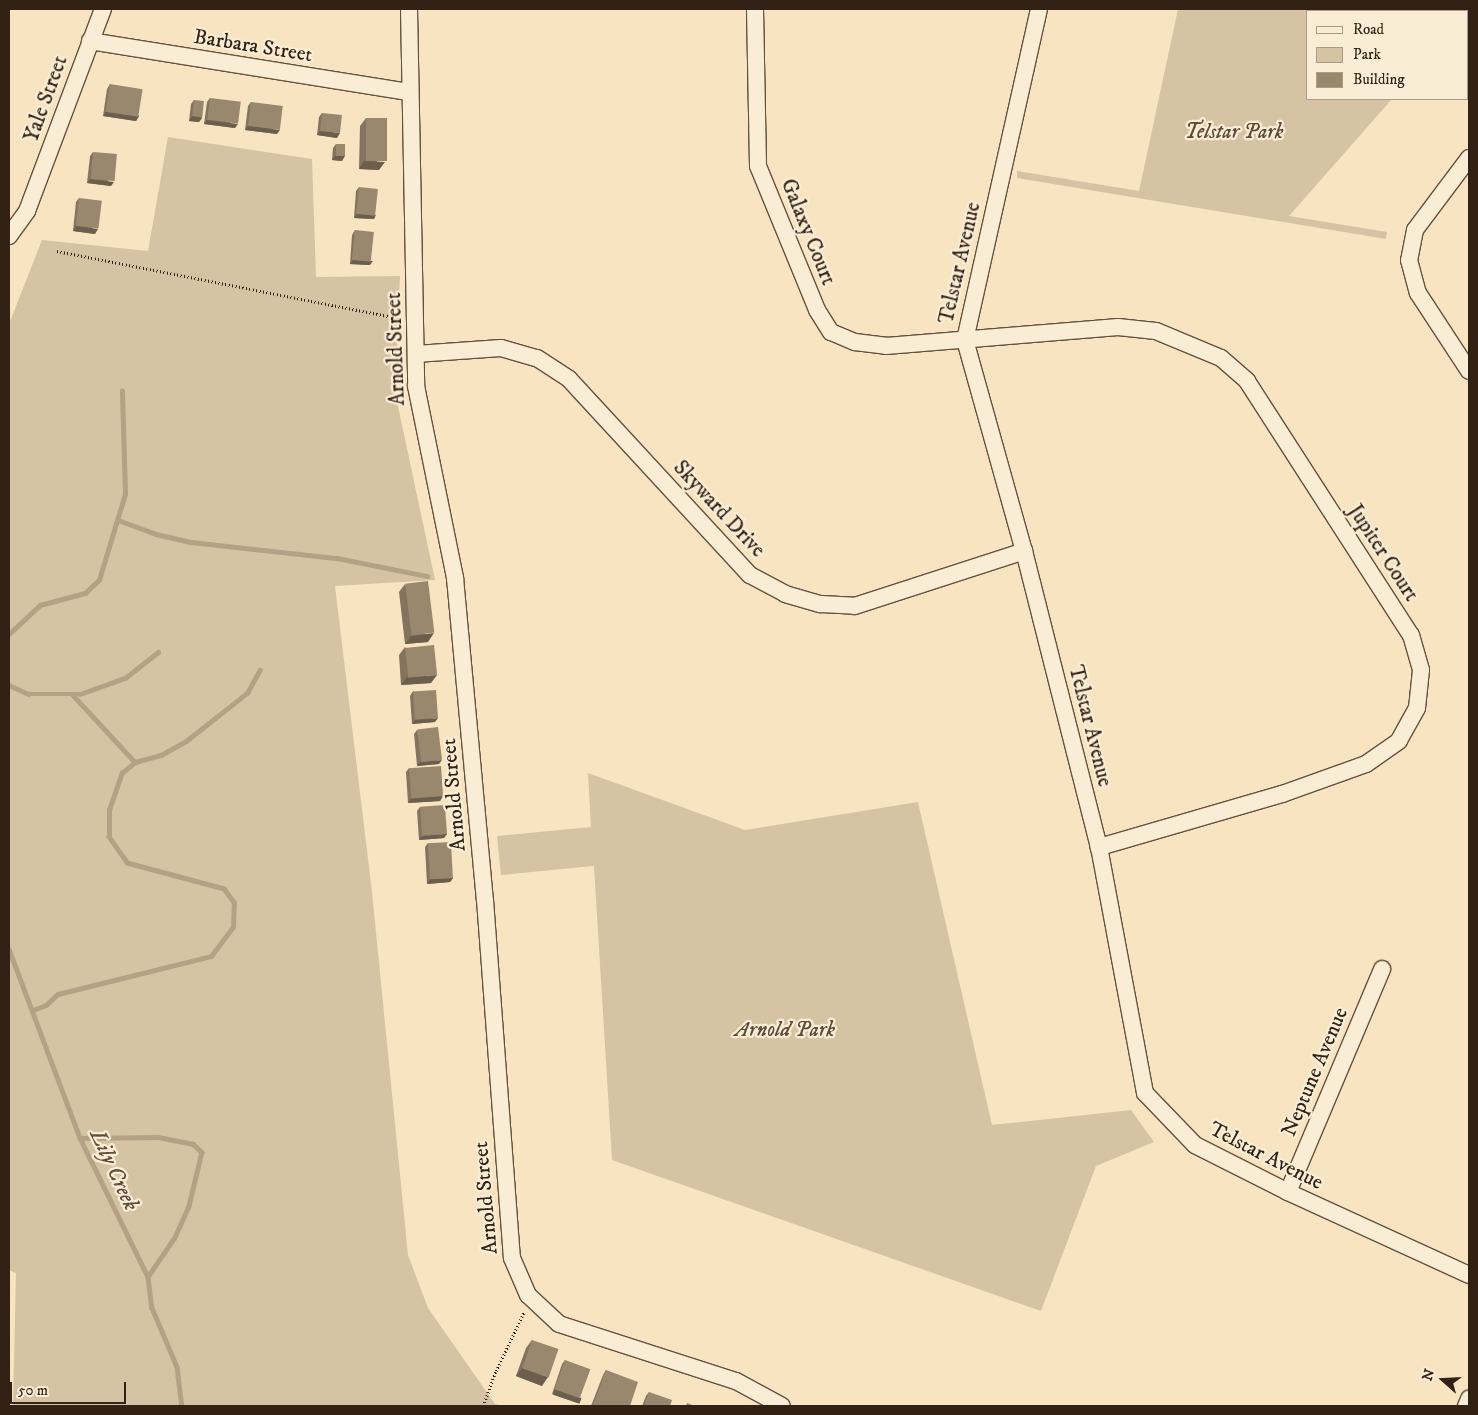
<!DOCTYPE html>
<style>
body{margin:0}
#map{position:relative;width:1478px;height:1415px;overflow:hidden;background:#f8e4c0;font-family:"IM FELL DW Pica",serif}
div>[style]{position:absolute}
.green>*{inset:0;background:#d6c3a3}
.stream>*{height:4.5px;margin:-2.25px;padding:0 2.25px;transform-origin:2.25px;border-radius:2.25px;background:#b5a286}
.path>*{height:2.5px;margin-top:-1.25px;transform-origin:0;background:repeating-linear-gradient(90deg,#322215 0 1px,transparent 0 3.5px)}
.roads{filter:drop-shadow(1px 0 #645240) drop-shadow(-1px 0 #645240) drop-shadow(0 1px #645240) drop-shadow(0 -1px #645240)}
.minor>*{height:16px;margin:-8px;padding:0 8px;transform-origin:8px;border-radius:8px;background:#faedd6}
.wall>*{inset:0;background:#84745f}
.shaded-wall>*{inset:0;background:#6b5e4d;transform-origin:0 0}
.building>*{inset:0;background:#99876e;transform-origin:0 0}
span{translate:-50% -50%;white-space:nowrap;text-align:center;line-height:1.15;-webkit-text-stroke:4.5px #faedd6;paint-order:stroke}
.street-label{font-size:21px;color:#322215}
.park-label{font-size:21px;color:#5b4a38;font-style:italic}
.water-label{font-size:22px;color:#604f3d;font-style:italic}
.frame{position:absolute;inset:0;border:10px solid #322215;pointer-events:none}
.legend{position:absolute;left:1306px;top:10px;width:162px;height:90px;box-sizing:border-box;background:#faedd6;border:1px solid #aa9c89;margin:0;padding:6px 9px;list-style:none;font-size:15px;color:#322215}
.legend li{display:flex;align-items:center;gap:10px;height:25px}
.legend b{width:25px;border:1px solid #aa9c89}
.north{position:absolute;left:1418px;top:1355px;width:50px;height:50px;-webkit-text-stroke:4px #faedd6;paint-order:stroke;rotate:289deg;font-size:14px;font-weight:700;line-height:20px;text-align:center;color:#322215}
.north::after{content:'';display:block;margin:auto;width:18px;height:22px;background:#322215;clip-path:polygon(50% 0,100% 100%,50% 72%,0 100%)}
.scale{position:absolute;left:10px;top:1382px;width:116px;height:22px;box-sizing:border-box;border:2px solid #322215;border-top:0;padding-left:6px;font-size:15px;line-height:18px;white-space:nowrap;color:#322215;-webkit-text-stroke:4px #faedd6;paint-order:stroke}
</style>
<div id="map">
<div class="green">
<div style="clip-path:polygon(1178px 9px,1435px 9px,1435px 11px,1307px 11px,1307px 99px,1392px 99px,1289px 216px,1387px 232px,1386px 239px,1017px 178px,1017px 171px,1139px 191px)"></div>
<div style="clip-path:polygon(168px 137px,312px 159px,316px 277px,400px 276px,395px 392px,435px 580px,335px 586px,372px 892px,408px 1255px,428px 1308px,495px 1404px,502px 1406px,13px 1406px,16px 1273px,9px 1270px,9px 324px,42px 240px,148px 251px)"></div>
<div style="clip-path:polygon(588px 773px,745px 830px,918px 802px,992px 1125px,1131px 1110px,1154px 1142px,1096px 1166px,1041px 1311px,612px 1160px,594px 866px,501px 875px,497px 836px,591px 827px)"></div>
</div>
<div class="stream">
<div style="left:118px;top:520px;width:40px;rotate:20.2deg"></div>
<div style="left:156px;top:534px;width:36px;rotate:13deg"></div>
<div style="left:191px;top:542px;width:147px;rotate:6.3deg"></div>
<div style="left:337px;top:558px;width:92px;rotate:11.3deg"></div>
<div style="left:9px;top:634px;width:42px;rotate:-43.1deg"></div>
<div style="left:40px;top:605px;width:47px;rotate:-14.9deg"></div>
<div style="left:85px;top:593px;width:19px;rotate:-43deg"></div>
<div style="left:99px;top:580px;width:90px;rotate:-73.2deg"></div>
<div style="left:125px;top:494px;width:103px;rotate:-91.7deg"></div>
<div style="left:9px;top:685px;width:21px;rotate:25deg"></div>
<div style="left:28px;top:694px;width:52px"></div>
<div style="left:80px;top:694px;width:48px;rotate:-19.6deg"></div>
<div style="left:125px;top:678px;width:42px;rotate:-38.2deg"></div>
<div style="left:72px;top:694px;width:93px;rotate:47.2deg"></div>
<div style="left:9px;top:949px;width:202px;rotate:69.4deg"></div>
<div style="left:80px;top:1138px;width:155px;rotate:63.9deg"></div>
<div style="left:148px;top:1277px;width:31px;rotate:83deg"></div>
<div style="left:152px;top:1308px;width:64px;rotate:67deg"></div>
<div style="left:177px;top:1367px;width:39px;rotate:83deg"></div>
<div style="left:33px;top:1010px;width:14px;rotate:-21deg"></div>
<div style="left:46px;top:1005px;width:16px;rotate:-43deg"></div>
<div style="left:58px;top:994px;width:158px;rotate:-13.9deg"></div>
<div style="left:211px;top:956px;width:36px;rotate:-53deg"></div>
<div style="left:233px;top:927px;width:24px;rotate:-88deg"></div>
<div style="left:234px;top:903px;width:17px;rotate:-126deg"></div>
<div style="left:224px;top:889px;width:100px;rotate:-165deg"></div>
<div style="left:127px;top:863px;width:32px;rotate:-125deg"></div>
<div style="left:109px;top:837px;width:27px;rotate:-90deg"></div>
<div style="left:109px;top:810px;width:39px;rotate:-71deg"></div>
<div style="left:122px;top:773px;width:17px;rotate:-40deg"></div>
<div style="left:135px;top:762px;width:27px;rotate:-15deg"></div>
<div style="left:161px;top:755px;width:29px;rotate:-29deg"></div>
<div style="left:186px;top:741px;width:78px;rotate:-38.2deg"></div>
<div style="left:247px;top:693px;width:26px;rotate:-61deg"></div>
<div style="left:80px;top:1138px;width:78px;rotate:-0.7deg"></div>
<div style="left:158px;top:1137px;width:36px;rotate:11deg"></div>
<div style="left:193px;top:1144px;width:12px;rotate:42deg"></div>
<div style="left:202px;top:1152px;width:56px;rotate:103.5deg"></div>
<div style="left:189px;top:1206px;width:36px;rotate:114deg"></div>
<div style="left:174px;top:1239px;width:46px;rotate:124.4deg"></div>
</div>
<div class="path">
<div style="left:57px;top:251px;width:349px;rotate:11.1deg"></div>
<div style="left:483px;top:1406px;width:37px;rotate:-70deg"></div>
<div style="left:496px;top:1371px;width:65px;rotate:-64.6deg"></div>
</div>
<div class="roads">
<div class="minor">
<div style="left:409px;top:9px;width:377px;rotate:88.9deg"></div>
<div style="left:416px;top:386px;width:196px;rotate:78.5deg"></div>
<div style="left:455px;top:578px;width:323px;rotate:84.7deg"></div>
<div style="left:485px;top:900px;width:359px;rotate:85.7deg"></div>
<div style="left:512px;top:1258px;width:40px;rotate:66.6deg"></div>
<div style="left:528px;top:1295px;width:42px;rotate:43.1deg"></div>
<div style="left:559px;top:1324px;width:186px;rotate:17.9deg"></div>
<div style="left:736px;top:1381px;width:52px;rotate:28.5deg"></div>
<div style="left:755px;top:9px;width:157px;rotate:88.9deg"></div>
<div style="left:758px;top:166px;width:156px;rotate:67.7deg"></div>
<div style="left:817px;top:310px;width:26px;rotate:58deg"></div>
<div style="left:831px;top:332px;width:26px;rotate:23deg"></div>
<div style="left:855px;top:342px;width:31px;rotate:7deg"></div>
<div style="left:886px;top:346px;width:233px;rotate:-4.7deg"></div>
<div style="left:1118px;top:327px;width:38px;rotate:6deg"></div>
<div style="left:1156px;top:331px;width:70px;rotate:22.6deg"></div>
<div style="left:1221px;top:358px;width:35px;rotate:41deg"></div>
<div style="left:1247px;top:381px;width:302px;rotate:57.2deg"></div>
<div style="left:1411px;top:635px;width:36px;rotate:74deg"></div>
<div style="left:1421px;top:670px;width:38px;rotate:96deg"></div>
<div style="left:1417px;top:708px;width:38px;rotate:119deg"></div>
<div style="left:1399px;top:741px;width:40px;rotate:145.1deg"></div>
<div style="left:1366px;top:764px;width:89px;rotate:160.3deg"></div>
<div style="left:1282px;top:794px;width:191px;rotate:163.8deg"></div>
<div style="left:1039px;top:9px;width:339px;rotate:102.6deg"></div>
<div style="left:965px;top:340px;width:219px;rotate:74.4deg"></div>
<div style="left:1024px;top:551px;width:305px;rotate:75.8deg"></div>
<div style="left:1099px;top:847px;width:250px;rotate:79.4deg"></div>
<div style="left:1145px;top:1093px;width:72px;rotate:46.1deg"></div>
<div style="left:1195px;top:1145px;width:104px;rotate:26.8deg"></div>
<div style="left:1288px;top:1192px;width:199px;rotate:24.6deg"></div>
<div style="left:90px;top:41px;width:324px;rotate:9.1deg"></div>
<div style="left:1469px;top:158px;width:90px;rotate:126.9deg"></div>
<div style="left:1415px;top:230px;width:31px;rotate:101deg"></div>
<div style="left:1409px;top:260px;width:34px;rotate:75deg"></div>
<div style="left:1418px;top:293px;width:93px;rotate:56.8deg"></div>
<div style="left:9px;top:236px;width:31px;rotate:-54deg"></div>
<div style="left:27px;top:211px;width:216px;rotate:-69.4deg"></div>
<div style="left:416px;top:354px;width:85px;rotate:-4deg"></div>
<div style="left:501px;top:348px;width:37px;rotate:16deg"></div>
<div style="left:537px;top:358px;width:38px;rotate:33deg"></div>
<div style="left:569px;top:379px;width:267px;rotate:47.3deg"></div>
<div style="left:750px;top:575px;width:40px;rotate:28deg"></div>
<div style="left:785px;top:594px;width:37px;rotate:16deg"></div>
<div style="left:821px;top:604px;width:34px;rotate:3deg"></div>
<div style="left:855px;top:606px;width:178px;rotate:-18deg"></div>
<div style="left:1288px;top:1192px;width:242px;rotate:-67.1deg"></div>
<div style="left:1466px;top:1406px;width:8px;rotate:-67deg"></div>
</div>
</div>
<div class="wall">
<div style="clip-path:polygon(110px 84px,139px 116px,136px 121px,103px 116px,107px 89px)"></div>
<div style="clip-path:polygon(210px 98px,235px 128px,204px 124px,207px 102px)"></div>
<div style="clip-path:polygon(194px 100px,202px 118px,199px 122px,189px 121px,191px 104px)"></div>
<div style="clip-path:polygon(251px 102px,277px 134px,245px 130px,248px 106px)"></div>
<div style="clip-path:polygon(322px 113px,337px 138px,317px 135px,319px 117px)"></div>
<div style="clip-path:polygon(366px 118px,379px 170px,359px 169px,360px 126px)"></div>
<div style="clip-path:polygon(336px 144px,342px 161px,332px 160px,333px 148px)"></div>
<div style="clip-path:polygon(93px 152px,111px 186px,87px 183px,90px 156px)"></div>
<div style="clip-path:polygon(359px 187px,374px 219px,354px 218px,356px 191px)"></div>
<div style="clip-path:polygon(79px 198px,95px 234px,73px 231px,76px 202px)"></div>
<div style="clip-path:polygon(355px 230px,370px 265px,350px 264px,352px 235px)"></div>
<div style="clip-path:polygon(405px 584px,428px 642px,405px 644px,399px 592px)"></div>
<div style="clip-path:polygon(405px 647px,431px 683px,401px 685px,399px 655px)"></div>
<div style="clip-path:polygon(413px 691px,435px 722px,412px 724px,410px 696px)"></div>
<div style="clip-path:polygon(417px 730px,439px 764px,417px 766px,414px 734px)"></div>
<div style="clip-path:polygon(409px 768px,443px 796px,440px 801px,408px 803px,406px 772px)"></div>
<div style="clip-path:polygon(420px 807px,447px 834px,444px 838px,419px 840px,417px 811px)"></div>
<div style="clip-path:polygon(428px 843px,453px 878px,450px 882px,427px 884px,425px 847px)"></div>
<div style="clip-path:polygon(532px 1340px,542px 1386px,516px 1376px,526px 1348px)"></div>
<div style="clip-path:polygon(565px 1360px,578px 1403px,552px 1394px,562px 1364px)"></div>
<div style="clip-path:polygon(606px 1370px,630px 1406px,591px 1406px,603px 1375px)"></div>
<div style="clip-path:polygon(649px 1392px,670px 1406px,642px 1406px,646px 1396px)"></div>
</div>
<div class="shaded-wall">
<div style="clip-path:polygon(106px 112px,139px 116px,136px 121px,103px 116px)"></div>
<div style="clip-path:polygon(192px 116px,202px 118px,199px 122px,189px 121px)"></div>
<div style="clip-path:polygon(207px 120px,238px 124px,235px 128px,204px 124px)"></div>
<div style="clip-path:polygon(248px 126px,280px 130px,277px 134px,245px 130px)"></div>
<div style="clip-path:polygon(320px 131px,340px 133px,337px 138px,317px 135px)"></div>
<div style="clip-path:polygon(335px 156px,345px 156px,342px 161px,332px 160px)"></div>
<div style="clip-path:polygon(364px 161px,385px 162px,379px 170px,359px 169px)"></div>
<div style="clip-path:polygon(90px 179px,114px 182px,111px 186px,87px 183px)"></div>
<div style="clip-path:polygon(357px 214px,376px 215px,374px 219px,354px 218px)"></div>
<div style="clip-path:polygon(76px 226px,98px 229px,95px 234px,73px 231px)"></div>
<div style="clip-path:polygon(353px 260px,373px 261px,370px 265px,350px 264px)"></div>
<div style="clip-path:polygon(434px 633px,428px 642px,405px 644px,411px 636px)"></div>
<div style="clip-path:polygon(437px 675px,431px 683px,401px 685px,407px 677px)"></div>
<div style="clip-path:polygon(438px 718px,435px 722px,412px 724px,415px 720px)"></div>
<div style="clip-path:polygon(442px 760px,439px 764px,417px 766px,420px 762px)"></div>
<div style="clip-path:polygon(443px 796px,440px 801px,408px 803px,411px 799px)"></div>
<div style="clip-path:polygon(447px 834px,444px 838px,419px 840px,422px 836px)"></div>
<div style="clip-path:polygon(453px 878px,450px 882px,427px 884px,430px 879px)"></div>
<div style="clip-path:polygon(522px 1368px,548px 1377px,542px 1386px,516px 1376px)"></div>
<div style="left:555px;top:1389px;width:28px;height:6px;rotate:19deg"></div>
</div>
<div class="building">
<div style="left:110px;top:84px;width:33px;height:28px;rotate:9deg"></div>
<div style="left:210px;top:98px;width:31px;height:22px;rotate:7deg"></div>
<div style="left:194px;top:100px;width:10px;height:16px;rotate:6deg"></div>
<div style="left:251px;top:102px;width:32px;height:24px;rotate:7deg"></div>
<div style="left:322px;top:113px;width:20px;height:18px;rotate:6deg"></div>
<div style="left:366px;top:118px;width:21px;height:43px"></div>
<div style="left:336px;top:144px;width:9px;height:12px"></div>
<div style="left:93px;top:152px;width:24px;height:27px;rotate:5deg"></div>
<div style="left:359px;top:187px;width:19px;height:27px;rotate:6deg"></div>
<div style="left:79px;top:198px;width:23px;height:28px;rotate:7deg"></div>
<div style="left:355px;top:230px;width:19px;height:30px;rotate:6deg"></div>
<div style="left:428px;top:581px;width:52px;height:23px;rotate:83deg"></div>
<div style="left:434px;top:645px;width:30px;height:29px;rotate:84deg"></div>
<div style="left:436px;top:690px;width:28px;height:23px;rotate:86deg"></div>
<div style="left:438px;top:727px;width:33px;height:21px;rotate:83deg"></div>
<div style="left:441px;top:766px;width:30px;height:32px;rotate:86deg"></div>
<div style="left:445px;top:805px;width:29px;height:25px;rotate:86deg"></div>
<div style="left:451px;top:842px;width:36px;height:23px;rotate:87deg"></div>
<div style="left:532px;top:1340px;width:28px;height:30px;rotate:19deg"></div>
<div style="left:565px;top:1360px;width:27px;height:31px;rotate:20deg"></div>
<div style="clip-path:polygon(606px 1370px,638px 1382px,630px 1406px,598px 1406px,593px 1405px)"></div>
<div style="clip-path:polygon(649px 1392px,672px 1400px,670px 1406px,644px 1406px)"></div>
<div style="clip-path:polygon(687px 1403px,695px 1406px,686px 1406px)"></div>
</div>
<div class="street-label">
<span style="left:253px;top:46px;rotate:9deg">Barbara Street</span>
<span style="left:46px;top:99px;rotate:-70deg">Yale Street</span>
<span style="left:808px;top:232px;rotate:68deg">Galaxy Court</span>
<span style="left:960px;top:263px;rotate:-77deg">Telstar Avenue</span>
<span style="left:396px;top:349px;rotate:-92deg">Arnold Street</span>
<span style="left:719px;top:509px;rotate:47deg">Skyward Drive</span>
<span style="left:1383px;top:553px;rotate:57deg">Jupiter Court</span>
<span style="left:1090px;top:726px;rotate:76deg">Telstar Avenue</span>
<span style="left:454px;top:795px;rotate:-95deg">Arnold Street</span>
<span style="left:1315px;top:1072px;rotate:-67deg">Neptune Avenue</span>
<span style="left:1266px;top:1156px;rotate:27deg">Telstar Avenue</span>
<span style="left:486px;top:1198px;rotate:-95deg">Arnold Street</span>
</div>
<div class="park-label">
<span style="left:1234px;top:132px">Telstar Park</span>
<span style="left:785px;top:1030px">Arnold Park</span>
</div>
<div class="water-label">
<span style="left:114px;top:1170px;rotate:65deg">Lily Creek</span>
</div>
<div class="frame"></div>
<ul class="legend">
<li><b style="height:6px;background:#faedd6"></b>Road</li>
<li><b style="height:14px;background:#d6c3a3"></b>Park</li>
<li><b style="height:14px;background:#99876e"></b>Building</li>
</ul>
<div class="north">N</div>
<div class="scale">50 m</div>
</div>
